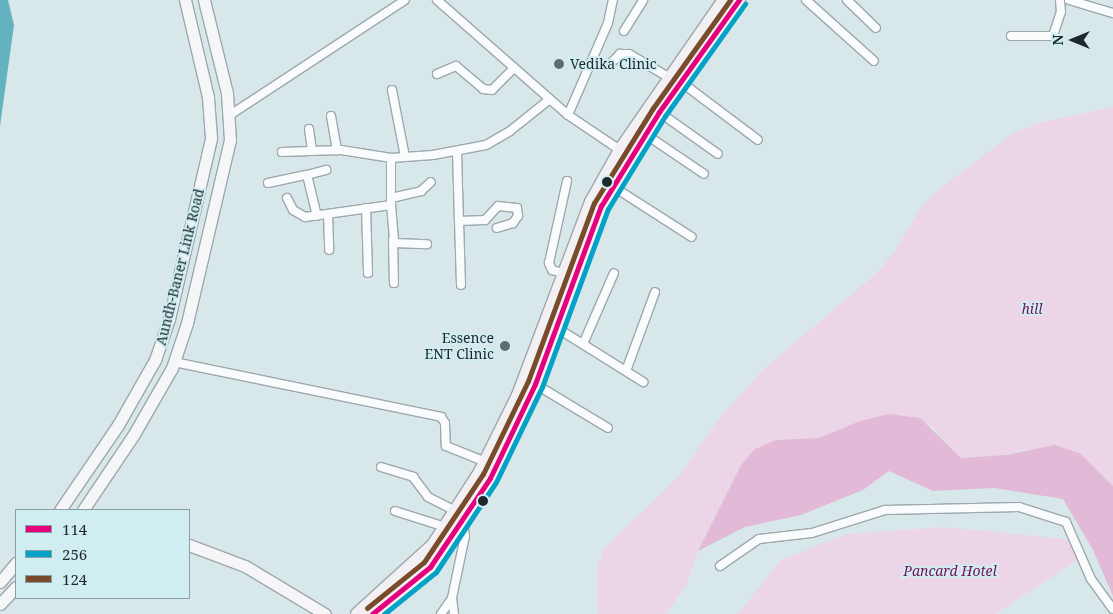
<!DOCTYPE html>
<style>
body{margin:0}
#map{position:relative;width:1113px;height:614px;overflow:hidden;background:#d8e7ea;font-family:"Noto Serif",serif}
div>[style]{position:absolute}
.green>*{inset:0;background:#ebd5e7}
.forest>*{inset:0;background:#e2bad7}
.water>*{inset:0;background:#64b2c0}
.roads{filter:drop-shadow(1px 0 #9da8ab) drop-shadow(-1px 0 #9da8ab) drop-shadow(0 1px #9da8ab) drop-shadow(0 -1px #9da8ab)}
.street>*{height:8px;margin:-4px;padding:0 4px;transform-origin:4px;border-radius:4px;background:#f9fbfc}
.secondary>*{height:11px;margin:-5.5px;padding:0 5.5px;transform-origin:5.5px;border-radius:5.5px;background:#f6f6f8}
.primary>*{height:12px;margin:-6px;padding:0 6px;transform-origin:6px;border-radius:6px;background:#f2f0f3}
.bus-1>*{height:5px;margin:-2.5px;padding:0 2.5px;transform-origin:2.5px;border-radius:2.5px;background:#e5007d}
.bus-2>*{height:5px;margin:-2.5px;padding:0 2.5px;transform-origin:2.5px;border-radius:2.5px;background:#02a3c6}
.bus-3>*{height:5px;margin:-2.5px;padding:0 2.5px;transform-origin:2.5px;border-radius:2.5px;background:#7a4b2a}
.dots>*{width:14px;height:14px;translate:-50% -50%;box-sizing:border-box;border:2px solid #d0edf2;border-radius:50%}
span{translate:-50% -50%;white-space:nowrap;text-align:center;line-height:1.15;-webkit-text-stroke:4px #d0edf2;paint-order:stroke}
.poi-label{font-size:14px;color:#1e292b}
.left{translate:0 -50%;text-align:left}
.right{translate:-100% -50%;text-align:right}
.street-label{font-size:14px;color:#1e292b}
.park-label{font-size:14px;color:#751158;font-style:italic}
.legend{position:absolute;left:15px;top:509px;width:175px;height:90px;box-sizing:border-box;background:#d0edf2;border:1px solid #899fa2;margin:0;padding:6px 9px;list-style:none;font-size:15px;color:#1e292b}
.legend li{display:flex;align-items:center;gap:10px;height:25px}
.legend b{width:25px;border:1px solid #899fa2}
.north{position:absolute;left:1048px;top:15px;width:50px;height:50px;-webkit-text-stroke:4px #d0edf2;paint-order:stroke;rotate:270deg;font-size:14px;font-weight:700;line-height:20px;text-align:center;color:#1e292b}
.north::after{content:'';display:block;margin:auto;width:18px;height:22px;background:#1e292b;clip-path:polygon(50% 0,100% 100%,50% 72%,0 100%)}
</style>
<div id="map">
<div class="green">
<div style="clip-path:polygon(1113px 107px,1113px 486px,1095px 467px,1023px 450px,1006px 455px,961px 458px,931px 426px,890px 414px,860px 421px,819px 438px,776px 440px,755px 449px,741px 465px,698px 551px,686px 585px,666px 614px,598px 614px,597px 567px,605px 548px,680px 475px,721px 416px,764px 369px,877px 273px,895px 251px,921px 207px,937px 191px,1012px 134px,1042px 122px)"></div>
<div style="clip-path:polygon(944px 527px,1066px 539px,1079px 559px,995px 614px,738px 614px,781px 560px,847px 534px)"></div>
</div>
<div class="forest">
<div style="clip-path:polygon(889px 414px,920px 418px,961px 458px,1006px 455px,1055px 445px,1081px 454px,1113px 486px,1113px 596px,1093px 550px,1063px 499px,994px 488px,933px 491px,889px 471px,863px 490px,801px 515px,745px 527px,698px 551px,741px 465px,755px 449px,776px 440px,819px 438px,860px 421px)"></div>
</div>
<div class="water">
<div style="clip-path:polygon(0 0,8px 0,14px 25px,0 126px)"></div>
</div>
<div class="roads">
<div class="street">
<div style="left:437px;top:0;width:174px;rotate:41.3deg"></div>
<div style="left:568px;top:115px;width:66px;rotate:33.9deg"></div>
<div style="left:806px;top:0;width:91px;rotate:41.9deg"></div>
<div style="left:847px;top:0;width:40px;rotate:44deg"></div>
<div style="left:1069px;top:0;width:46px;rotate:16.5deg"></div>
<div style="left:624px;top:31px;width:36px;rotate:-58deg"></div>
<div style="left:1011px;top:36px;width:42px"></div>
<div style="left:1053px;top:36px;width:25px;rotate:-72deg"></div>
<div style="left:1061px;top:12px;width:12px;rotate:-95deg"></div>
<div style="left:611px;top:63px;width:13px;rotate:-45deg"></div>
<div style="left:620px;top:54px;width:9px"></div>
<div style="left:629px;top:54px;width:48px;rotate:30.3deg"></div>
<div style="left:437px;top:74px;width:21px;rotate:-23deg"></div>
<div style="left:456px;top:66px;width:35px;rotate:40deg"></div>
<div style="left:483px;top:89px;width:9px;rotate:6deg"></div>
<div style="left:492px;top:90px;width:30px;rotate:-45deg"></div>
<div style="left:681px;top:82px;width:96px;rotate:37deg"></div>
<div style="left:392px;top:90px;width:68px;rotate:79deg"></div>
<div style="left:659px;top:112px;width:72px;rotate:35.4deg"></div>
<div style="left:230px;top:115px;width:209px;rotate:-33.3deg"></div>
<div style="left:568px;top:115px;width:100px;rotate:-66.5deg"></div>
<div style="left:608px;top:23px;width:24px;rotate:-78deg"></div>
<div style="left:331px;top:116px;width:35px;rotate:80deg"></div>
<div style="left:309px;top:129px;width:22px;rotate:82deg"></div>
<div style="left:645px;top:134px;width:71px;rotate:34.1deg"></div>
<div style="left:457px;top:151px;width:70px;rotate:88.4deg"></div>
<div style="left:459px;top:221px;width:26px;rotate:-2deg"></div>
<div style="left:485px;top:220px;width:19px;rotate:-47deg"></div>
<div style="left:498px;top:206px;width:19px;rotate:6deg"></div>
<div style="left:517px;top:208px;width:8px;rotate:83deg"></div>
<div style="left:518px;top:216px;width:9px;rotate:126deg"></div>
<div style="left:513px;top:223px;width:17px;rotate:163deg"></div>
<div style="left:282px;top:152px;width:59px;rotate:-1.9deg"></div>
<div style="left:341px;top:150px;width:51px;rotate:9.1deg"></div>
<div style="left:391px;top:158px;width:42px;rotate:-4.1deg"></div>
<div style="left:433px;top:155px;width:54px;rotate:-10.7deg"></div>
<div style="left:486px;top:145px;width:28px;rotate:-30deg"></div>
<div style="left:510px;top:131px;width:51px;rotate:-38.7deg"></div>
<div style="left:307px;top:175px;width:20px;rotate:-15deg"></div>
<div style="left:268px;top:183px;width:40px;rotate:-12deg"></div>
<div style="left:307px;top:175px;width:42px;rotate:76.3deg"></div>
<div style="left:609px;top:184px;width:98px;rotate:32.6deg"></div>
<div style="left:287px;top:198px;width:13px;rotate:63deg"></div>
<div style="left:293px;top:210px;width:14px;rotate:30deg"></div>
<div style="left:305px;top:217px;width:87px;rotate:-7.9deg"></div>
<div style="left:391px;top:205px;width:47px;rotate:-90deg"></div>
<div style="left:391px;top:198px;width:31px;rotate:-13deg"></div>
<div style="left:421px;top:191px;width:13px;rotate:-42deg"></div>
<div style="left:391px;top:205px;width:38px;rotate:85deg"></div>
<div style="left:394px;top:243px;width:33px;rotate:2deg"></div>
<div style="left:366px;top:208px;width:65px;rotate:88.2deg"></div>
<div style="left:328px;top:214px;width:36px;rotate:88deg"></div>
<div style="left:459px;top:221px;width:64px;rotate:88.2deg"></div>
<div style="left:393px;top:240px;width:43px;rotate:88.7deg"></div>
<div style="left:563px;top:273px;width:11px;rotate:-165deg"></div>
<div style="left:552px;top:270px;width:8px;rotate:-113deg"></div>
<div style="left:549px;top:263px;width:84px;rotate:-77.6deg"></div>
<div style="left:557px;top:328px;width:102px;rotate:32.1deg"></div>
<div style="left:583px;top:344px;width:77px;rotate:-66.4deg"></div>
<div style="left:174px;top:362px;width:273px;rotate:11.6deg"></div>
<div style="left:441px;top:417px;width:7px;rotate:56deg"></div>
<div style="left:445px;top:423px;width:23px;rotate:88deg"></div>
<div style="left:446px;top:446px;width:43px;rotate:21.8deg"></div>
<div style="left:626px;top:371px;width:84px;rotate:-69.8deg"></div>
<div style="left:535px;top:384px;width:85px;rotate:31.1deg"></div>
<div style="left:381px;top:467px;width:34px;rotate:17deg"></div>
<div style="left:413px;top:477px;width:25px;rotate:53deg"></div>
<div style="left:428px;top:497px;width:30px;rotate:27deg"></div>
<div style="left:395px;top:511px;width:52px;rotate:17.7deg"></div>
<div style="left:720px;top:566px;width:47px;rotate:-34.7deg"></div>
<div style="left:759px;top:539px;width:53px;rotate:-6.5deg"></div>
<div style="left:812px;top:533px;width:77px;rotate:-17.5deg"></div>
<div style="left:885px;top:510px;width:134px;rotate:-1.3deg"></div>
<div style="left:1019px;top:507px;width:49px;rotate:17.7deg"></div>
<div style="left:1066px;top:522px;width:62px;rotate:66.3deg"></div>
<div style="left:1091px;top:579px;width:37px;rotate:54deg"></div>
<div style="left:441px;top:614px;width:19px;rotate:-55deg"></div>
<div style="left:454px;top:614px;width:16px;rotate:-97deg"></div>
<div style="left:452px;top:598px;width:63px;rotate:-78.2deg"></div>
<div style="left:465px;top:536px;width:7px;rotate:-98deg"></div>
<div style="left:464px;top:529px;width:9px;rotate:-144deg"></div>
</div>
<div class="secondary">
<div style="left:60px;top:510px;width:103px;rotate:-55.7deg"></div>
<div style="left:118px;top:425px;width:75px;rotate:-60.4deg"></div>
<div style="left:155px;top:360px;width:43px;rotate:-71.1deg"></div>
<div style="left:169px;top:319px;width:186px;rotate:-76.9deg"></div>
<div style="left:211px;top:138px;width:41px;rotate:-94.2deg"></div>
<div style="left:208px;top:97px;width:100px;rotate:-103.3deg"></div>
<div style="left:83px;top:510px;width:92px;rotate:-56.1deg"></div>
<div style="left:134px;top:434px;width:76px;rotate:-60.1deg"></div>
<div style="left:172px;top:368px;width:47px;rotate:-71.6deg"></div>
<div style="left:187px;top:323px;width:188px;rotate:-76.8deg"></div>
<div style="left:230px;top:140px;width:47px;rotate:-93.7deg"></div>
<div style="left:227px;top:93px;width:96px;rotate:-103.9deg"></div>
<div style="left:189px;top:545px;width:60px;rotate:20.6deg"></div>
<div style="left:245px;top:566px;width:93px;rotate:31deg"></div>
<div style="left:0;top:582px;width:25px;rotate:-50deg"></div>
<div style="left:0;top:604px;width:23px;rotate:-47deg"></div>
</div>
<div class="primary">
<div style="left:357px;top:614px;width:103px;rotate:-42.2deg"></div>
<div style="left:433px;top:545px;width:87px;rotate:-57.2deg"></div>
<div style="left:480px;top:472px;width:86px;rotate:-63.7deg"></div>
<div style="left:518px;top:395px;width:206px;rotate:-69.3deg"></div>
<div style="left:591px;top:202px;width:60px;rotate:-60.9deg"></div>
<div style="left:620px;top:150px;width:183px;rotate:-55.3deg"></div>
<div style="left:372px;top:614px;width:75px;rotate:-39deg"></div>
<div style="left:430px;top:567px;width:107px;rotate:-56deg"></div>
<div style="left:490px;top:478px;width:104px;rotate:-64.4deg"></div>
<div style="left:535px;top:384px;width:190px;rotate:-69.7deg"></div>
<div style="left:601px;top:206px;width:110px;rotate:-58.3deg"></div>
<div style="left:659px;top:112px;width:138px;rotate:-54.5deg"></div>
</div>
</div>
<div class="bus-1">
<div style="left:372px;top:614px;width:75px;rotate:-39deg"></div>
<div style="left:430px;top:567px;width:107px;rotate:-56deg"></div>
<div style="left:490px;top:478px;width:104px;rotate:-64.4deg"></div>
<div style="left:535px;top:384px;width:190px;rotate:-69.7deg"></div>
<div style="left:601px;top:206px;width:110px;rotate:-58.3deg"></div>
<div style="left:659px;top:112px;width:138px;rotate:-54.5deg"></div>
</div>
<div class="bus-2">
<div style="left:384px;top:614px;width:67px;rotate:-38.9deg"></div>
<div style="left:436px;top:572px;width:108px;rotate:-56.3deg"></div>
<div style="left:496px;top:482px;width:106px;rotate:-64.2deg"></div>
<div style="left:542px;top:387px;width:190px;rotate:-69.7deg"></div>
<div style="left:608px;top:209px;width:109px;rotate:-58.5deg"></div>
<div style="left:665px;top:116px;width:138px;rotate:-54.5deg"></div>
</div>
<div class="bus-3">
<div style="left:367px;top:608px;width:73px;rotate:-38.9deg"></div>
<div style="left:424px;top:562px;width:106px;rotate:-56.2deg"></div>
<div style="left:483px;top:474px;width:103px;rotate:-64.2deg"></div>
<div style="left:528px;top:381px;width:190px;rotate:-69.7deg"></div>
<div style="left:594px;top:203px;width:112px;rotate:-58.2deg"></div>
<div style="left:653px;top:108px;width:133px;rotate:-54.5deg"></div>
</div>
<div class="dots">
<div style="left:559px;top:64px;background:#5f6c6e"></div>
<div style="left:607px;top:182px;background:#1e292b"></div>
<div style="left:505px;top:346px;background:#5f6c6e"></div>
<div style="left:483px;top:501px;background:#1e292b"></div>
</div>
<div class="poi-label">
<span class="left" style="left:570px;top:64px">Vedika Clinic</span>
<span class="right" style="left:494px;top:346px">Essence<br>ENT Clinic</span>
</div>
<div class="street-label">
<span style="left:180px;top:267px;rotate:-76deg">Aundh-Baner Link Road</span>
</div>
<div class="park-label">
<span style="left:1032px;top:309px">hill</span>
<span style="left:950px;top:571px">Pancard Hotel</span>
</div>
<ul class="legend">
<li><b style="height:6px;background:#e5007d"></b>114</li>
<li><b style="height:6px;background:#02a3c6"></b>256</li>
<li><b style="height:6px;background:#7a4b2a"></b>124</li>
</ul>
<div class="north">N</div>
</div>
